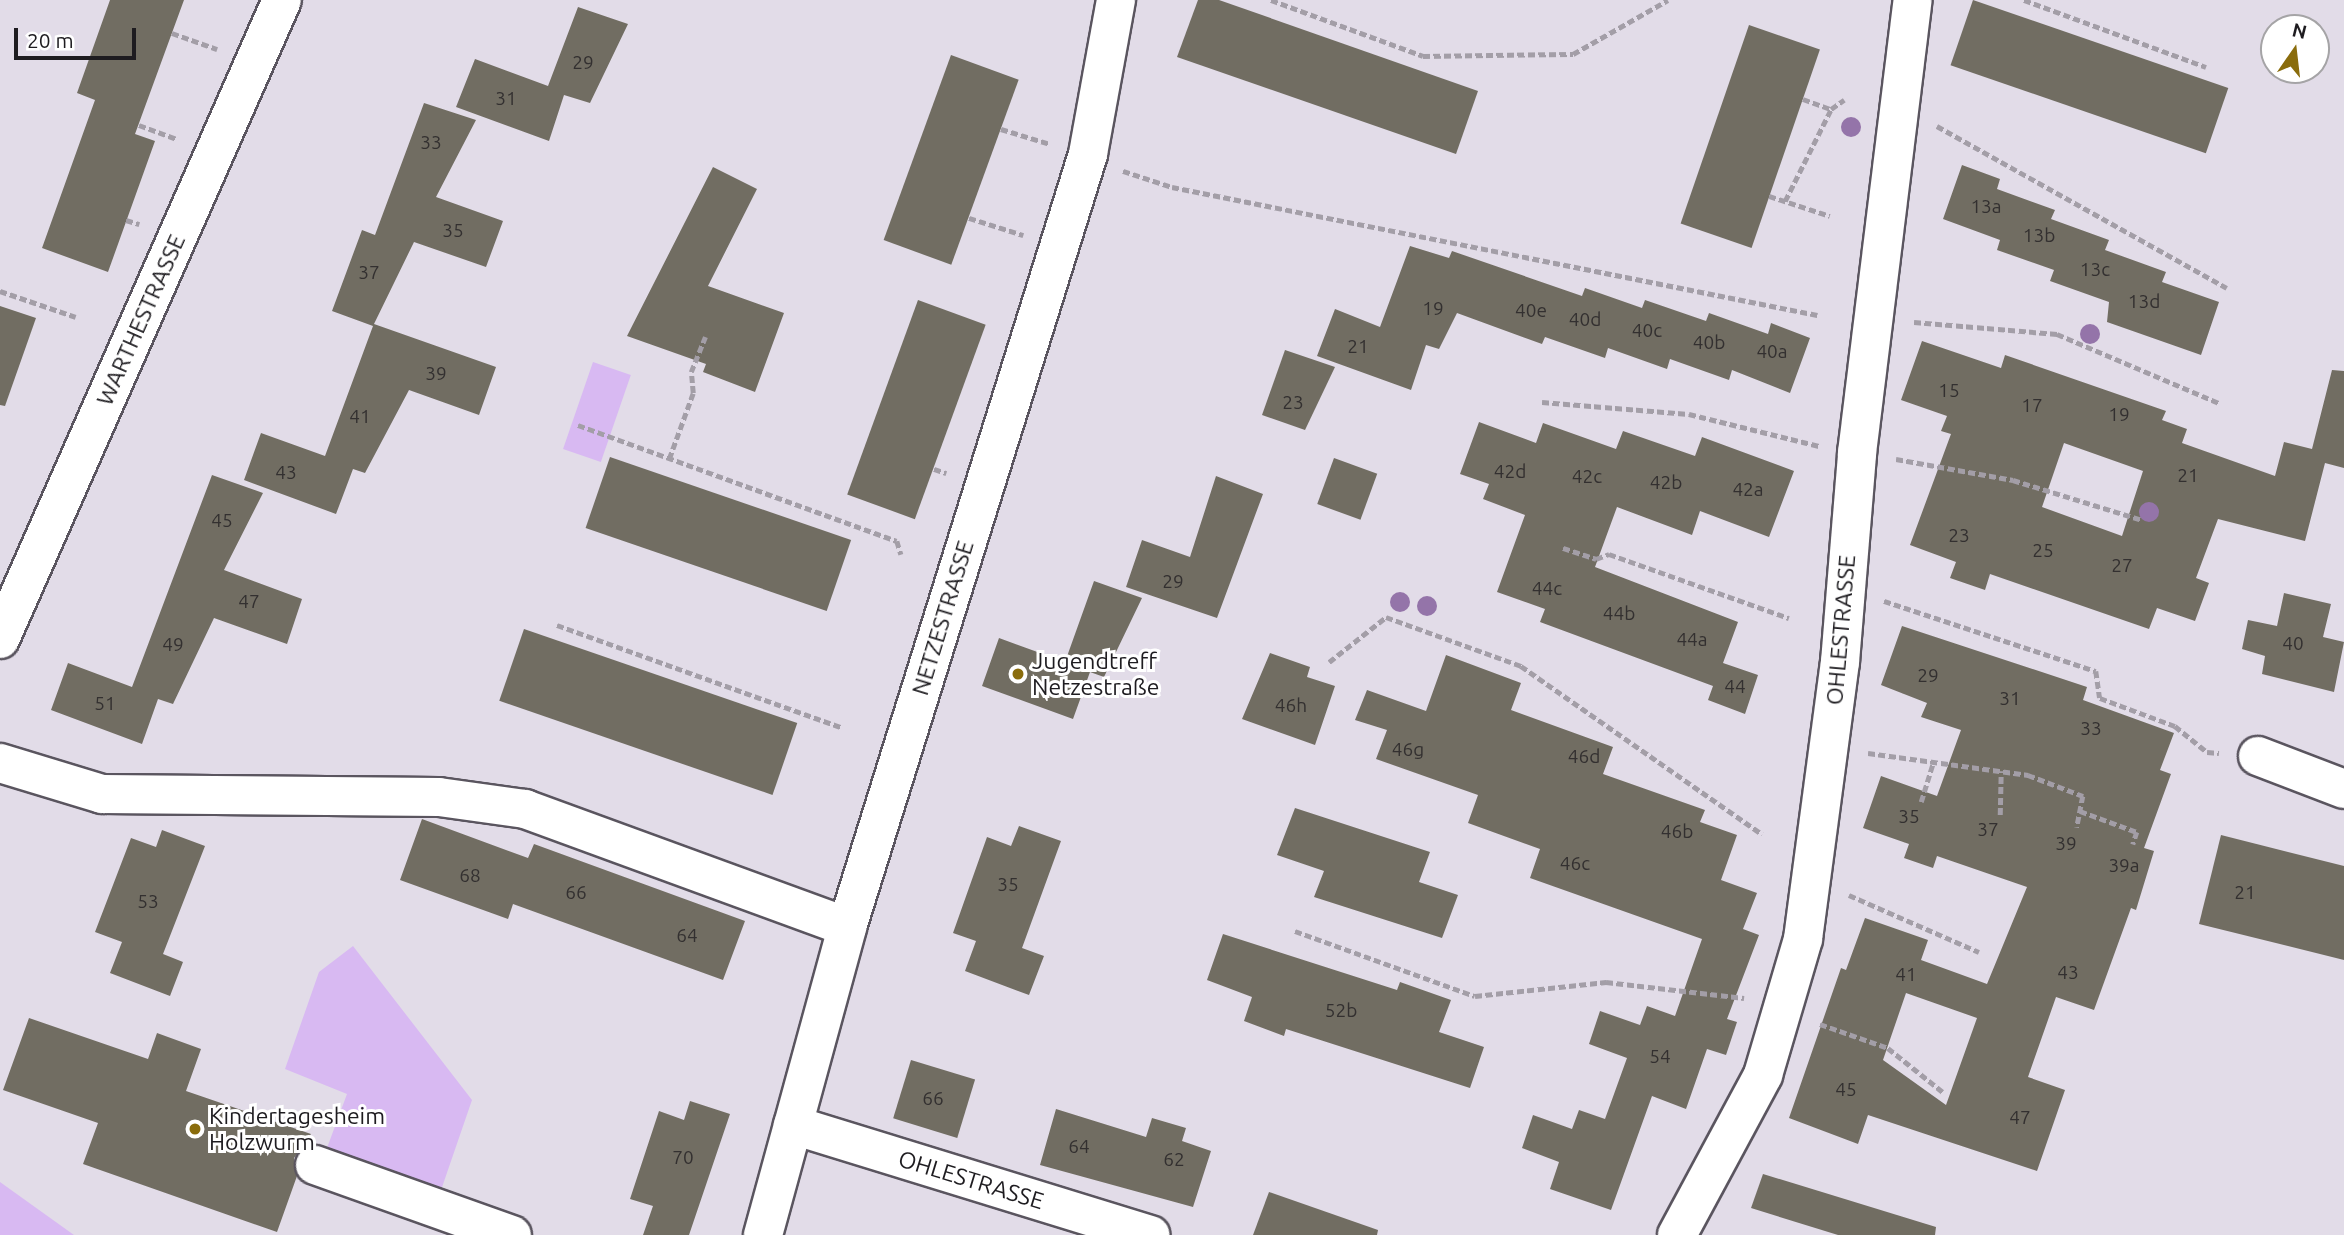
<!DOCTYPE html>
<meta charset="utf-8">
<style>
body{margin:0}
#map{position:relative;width:2344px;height:1235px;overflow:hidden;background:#e2dce8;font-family:Ubuntu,sans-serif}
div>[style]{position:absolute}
.green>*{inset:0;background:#d8b9f2;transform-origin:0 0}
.building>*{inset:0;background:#716d62;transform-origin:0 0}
.path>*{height:4.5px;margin-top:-2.25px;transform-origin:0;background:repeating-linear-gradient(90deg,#a39ea7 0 7px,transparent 0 10.5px)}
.roads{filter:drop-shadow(2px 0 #5a555f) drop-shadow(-2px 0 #5a555f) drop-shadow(0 2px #5a555f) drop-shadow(0 -2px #5a555f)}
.minor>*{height:38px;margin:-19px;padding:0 19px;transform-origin:19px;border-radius:19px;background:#fff}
.trees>*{width:20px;height:20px;margin:-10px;border-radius:50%;background:#9474a9}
.dots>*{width:19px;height:19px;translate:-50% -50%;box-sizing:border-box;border:4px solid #fff;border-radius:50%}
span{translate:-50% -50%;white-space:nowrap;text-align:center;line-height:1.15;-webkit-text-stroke:6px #fff;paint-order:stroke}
.number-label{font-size:19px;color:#333030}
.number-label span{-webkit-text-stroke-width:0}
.street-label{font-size:23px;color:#1e1c20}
.poi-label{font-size:23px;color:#1e1c20}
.left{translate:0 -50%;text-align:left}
.north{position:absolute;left:2260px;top:14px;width:70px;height:70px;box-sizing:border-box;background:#fff;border:2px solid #a5a4a6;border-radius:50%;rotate:14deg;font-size:19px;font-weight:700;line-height:28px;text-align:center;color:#1e1c20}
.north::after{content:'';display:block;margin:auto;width:24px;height:32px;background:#8a6c0c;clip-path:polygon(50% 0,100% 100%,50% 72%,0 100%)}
.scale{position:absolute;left:14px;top:28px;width:122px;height:32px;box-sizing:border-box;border:4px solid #1e1c20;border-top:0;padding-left:9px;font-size:21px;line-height:24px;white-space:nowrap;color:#1e1c20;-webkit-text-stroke:5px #fff;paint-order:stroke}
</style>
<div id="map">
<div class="green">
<div style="left:593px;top:362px;width:40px;height:92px;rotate:19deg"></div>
<div style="clip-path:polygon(353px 946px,472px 1100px,439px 1196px,324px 1156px,347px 1094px,285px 1069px,319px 972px)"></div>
<div style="clip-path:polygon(0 1182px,74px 1235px,0 1235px)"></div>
</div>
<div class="building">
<div style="clip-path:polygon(110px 0,184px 0,135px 134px,155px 141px,108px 272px,42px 248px,95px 100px,77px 93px)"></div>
<div style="clip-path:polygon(1198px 0,1219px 0,1478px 91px,1456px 154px,1177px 57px)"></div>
<div style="left:1973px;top:0;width:270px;height:69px;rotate:19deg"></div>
<div style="clip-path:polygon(578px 7px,628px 24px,590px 103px,564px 95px,549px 141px,456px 107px,475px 59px,548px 86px)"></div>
<div style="left:1749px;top:25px;width:75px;height:210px;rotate:19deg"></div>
<div style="left:951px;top:55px;width:72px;height:197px;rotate:20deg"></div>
<div style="clip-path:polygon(424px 103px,476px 120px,436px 197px,503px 221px,486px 267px,414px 242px,374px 324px,496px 367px,479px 415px,409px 390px,365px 473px,353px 469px,336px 514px,244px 480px,261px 433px,325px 456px,373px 326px,332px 311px,362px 230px,375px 235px)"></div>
<div style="clip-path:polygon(1962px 165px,2000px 179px,1997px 189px,2055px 210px,2051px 219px,2109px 240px,2105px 250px,2166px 272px,2162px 282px,2219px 302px,2201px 355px,2107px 322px,2109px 302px,2050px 281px,2054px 270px,1997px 250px,2000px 240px,1943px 219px)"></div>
<div style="clip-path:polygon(713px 167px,757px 189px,708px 286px,784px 313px,755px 392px,703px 372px,706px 364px,627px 336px)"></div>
<div style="clip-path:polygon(1410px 246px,1449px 258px,1452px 251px,1582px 296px,1585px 288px,1642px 308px,1645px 300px,1706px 321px,1709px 313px,1768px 334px,1771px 323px,1810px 338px,1790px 393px,1732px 370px,1729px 380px,1670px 359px,1667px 369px,1608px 348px,1605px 358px,1545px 337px,1542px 344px,1457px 313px,1439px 349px,1426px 345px,1411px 390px,1317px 356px,1335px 309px,1380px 327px)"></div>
<div style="left:918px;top:300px;width:72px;height:207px;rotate:20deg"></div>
<div style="clip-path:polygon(0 306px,36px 318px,5px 406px,0 405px)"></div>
<div style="clip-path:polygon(evenodd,1922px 341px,2001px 368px,2005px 355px,2166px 411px,2162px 420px,2187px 429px,2182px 443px,2275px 476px,2284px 442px,2312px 449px,2332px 370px,2344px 371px,2344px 468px,2325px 463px,2305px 541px,2218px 519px,2196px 578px,2209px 583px,2195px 621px,2157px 608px,2149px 629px,1990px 574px,1985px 590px,1950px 578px,1956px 562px,1910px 545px,1951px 434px,1941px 431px,1947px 416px,1901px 400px,1922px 341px,2064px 443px,2143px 471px,2122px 536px,2042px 507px,2064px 443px)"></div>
<div style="clip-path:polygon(1285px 350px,1335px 367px,1305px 430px,1262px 415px)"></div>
<div style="clip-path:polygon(1479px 422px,1536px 443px,1543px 423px,1616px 449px,1623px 431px,1695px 456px,1702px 437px,1794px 471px,1769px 537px,1700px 511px,1692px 535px,1617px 507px,1595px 567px,1738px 622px,1723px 663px,1758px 675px,1745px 714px,1708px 700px,1713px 686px,1540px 622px,1545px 609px,1497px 592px,1525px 515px,1483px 499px,1489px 484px,1460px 474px)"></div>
<div style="left:610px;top:457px;width:255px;height:75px;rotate:19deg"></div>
<div style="left:1334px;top:458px;width:46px;height:49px;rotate:20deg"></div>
<div style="clip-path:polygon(212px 475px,263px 493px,224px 570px,302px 599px,287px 644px,214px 618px,173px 704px,158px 699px,142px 744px,51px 710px,68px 663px,132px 687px)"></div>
<div style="clip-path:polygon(1216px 476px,1263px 494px,1217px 618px,1126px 587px,1142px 540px,1190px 557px)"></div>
<div style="clip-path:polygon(1094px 581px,1142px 598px,1104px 677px,1090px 672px,1073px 719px,982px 686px,999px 638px,1065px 662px)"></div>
<div style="clip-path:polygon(2284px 593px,2331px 604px,2323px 637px,2344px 642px,2334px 692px,2262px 674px,2265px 656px,2242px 649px,2248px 620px,2277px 626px)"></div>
<div style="clip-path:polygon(evenodd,1902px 626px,2087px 687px,2083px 700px,2174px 733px,2160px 770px,2171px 774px,2144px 848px,2154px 851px,2136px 910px,2131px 908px,2094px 1010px,2056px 997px,2028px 1077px,2065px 1090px,2037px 1171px,1868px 1115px,1858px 1144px,1789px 1118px,1841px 968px,1846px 970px,1865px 918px,1928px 940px,1921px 960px,1987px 984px,2027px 887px,1937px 856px,1933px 868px,1904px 858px,1909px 844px,1863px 828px,1881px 776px,1937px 796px,1961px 730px,1921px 717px,1927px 703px,1881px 685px,1902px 626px,1906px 993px,1977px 1018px,1946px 1105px,1883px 1060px,1906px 993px)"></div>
<div style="left:524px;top:629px;width:289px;height:76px;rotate:19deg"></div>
<div style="clip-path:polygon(1270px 653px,1310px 667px,1307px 677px,1335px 686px,1315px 745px,1242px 719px)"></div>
<div style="clip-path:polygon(1446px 655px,1521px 683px,1511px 710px,1613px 747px,1603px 774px,1705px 810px,1700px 822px,1737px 835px,1721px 880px,1757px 893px,1743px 929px,1759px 935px,1727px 1019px,1737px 1022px,1726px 1055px,1707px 1049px,1686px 1109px,1652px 1096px,1611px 1210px,1550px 1189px,1559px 1162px,1522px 1148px,1533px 1115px,1572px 1129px,1579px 1110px,1605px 1119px,1627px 1058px,1589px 1044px,1600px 1011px,1640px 1025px,1647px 1006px,1675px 1016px,1702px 939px,1530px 878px,1540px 849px,1468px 823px,1478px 795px,1376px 759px,1387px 730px,1355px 720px,1367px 690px,1426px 711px)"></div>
<div style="clip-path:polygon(1295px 808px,1430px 852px,1419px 882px,1458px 895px,1442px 938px,1314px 897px,1324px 871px,1277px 855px)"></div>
<div style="clip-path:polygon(422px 819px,528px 858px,534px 844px,745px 921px,723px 980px,513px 904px,508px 919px,400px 880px)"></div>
<div style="clip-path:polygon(1019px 826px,1061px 841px,1022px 948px,1044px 956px,1029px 995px,965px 971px,976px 941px,953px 933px,987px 837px,1011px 846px)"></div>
<div style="clip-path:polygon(162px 830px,205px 846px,163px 954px,183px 962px,170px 996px,110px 973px,122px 942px,95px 932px,131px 838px,156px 847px)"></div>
<div style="clip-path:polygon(2221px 835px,2344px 866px,2344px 960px,2199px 924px)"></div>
<div style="clip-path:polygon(1223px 934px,1397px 990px,1400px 982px,1451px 1000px,1439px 1032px,1484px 1047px,1470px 1088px,1286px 1029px,1284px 1036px,1244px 1021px,1252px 997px,1207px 980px)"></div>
<div style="clip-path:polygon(29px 1018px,148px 1059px,157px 1033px,201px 1049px,186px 1091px,311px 1134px,294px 1158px,297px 1176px,277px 1232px,83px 1164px,98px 1123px,3px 1090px)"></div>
<div style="left:911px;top:1060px;width:67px;height:61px;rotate:17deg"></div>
<div style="clip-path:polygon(690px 1101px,730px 1114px,689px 1235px,643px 1235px,653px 1206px,630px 1199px,659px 1111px,684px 1120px)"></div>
<div style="clip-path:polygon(1056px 1109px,1146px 1137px,1152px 1118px,1186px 1128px,1182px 1141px,1211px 1151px,1193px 1207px,1040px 1165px)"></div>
<div style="clip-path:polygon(1763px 1174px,1936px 1227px,1935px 1235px,1838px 1235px,1751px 1208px)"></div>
<div style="clip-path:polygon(1269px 1192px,1378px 1230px,1377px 1235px,1253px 1235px)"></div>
</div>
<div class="path">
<div style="left:1271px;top:0;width:162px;rotate:20.2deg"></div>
<div style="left:1423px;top:56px;width:150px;rotate:-0.8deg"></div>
<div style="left:1573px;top:54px;width:109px;rotate:-29.6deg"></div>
<div style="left:2024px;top:0;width:194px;rotate:20.2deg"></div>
<div style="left:172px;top:33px;width:48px;rotate:19.6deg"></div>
<div style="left:1803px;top:99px;width:30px;rotate:20deg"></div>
<div style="left:1831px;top:109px;width:16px;rotate:-35deg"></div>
<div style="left:139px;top:125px;width:40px;rotate:20.2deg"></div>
<div style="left:1937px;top:126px;width:332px;rotate:29.2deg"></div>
<div style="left:1001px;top:129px;width:51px;rotate:17deg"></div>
<div style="left:1123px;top:171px;width:52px;rotate:18.1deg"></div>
<div style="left:1172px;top:187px;width:658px;rotate:11.22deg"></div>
<div style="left:1769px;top:196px;width:64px;rotate:18.2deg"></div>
<div style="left:1785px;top:201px;width:103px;rotate:-63.4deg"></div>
<div style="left:969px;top:218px;width:57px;rotate:17.5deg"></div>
<div style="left:126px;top:220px;width:14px;rotate:17deg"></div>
<div style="left:0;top:291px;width:80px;rotate:18.9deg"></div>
<div style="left:1914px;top:322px;width:144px;rotate:4.8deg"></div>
<div style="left:2057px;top:334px;width:178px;rotate:23.1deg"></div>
<div style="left:1542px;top:402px;width:147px;rotate:4.7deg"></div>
<div style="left:1689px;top:414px;width:134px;rotate:13.8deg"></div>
<div style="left:578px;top:425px;width:339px;rotate:20deg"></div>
<div style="left:897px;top:541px;width:14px;rotate:73deg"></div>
<div style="left:669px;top:459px;width:70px;rotate:-70deg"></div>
<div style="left:693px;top:393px;width:21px;rotate:-95deg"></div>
<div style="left:691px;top:372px;width:38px;rotate:-68deg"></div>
<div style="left:1896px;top:459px;width:119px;rotate:10.2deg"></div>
<div style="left:2013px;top:480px;width:135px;rotate:17.2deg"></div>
<div style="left:934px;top:469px;width:13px;rotate:18deg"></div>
<div style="left:1563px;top:548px;width:35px;rotate:18deg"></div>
<div style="left:1596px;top:559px;width:14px;rotate:-21deg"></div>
<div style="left:1609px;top:554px;width:191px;rotate:19.6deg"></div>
<div style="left:1884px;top:601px;width:223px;rotate:18.3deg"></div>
<div style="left:2096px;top:671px;width:27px;rotate:82deg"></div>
<div style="left:2100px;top:698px;width:80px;rotate:20.5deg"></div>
<div style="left:2175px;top:726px;width:41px;rotate:39.1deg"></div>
<div style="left:2207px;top:752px;width:12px;rotate:5deg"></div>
<div style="left:557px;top:625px;width:304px;rotate:19.8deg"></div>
<div style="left:1329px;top:662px;width:73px;rotate:-38.3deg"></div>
<div style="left:1386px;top:617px;width:144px;rotate:19.9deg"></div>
<div style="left:1521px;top:666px;width:294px;rotate:34.9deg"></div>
<div style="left:1868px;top:753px;width:162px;rotate:7.8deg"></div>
<div style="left:2028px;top:775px;width:59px;rotate:20.9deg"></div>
<div style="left:2083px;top:796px;width:32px;rotate:101deg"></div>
<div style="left:1921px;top:802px;width:41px;rotate:-72.9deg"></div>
<div style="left:2080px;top:811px;width:61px;rotate:20.2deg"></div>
<div style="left:2137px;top:832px;width:13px;rotate:108deg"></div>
<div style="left:2000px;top:815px;width:44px;rotate:-88.7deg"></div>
<div style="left:1849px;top:895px;width:142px;rotate:23.7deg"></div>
<div style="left:1295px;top:931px;width:191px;rotate:19.9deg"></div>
<div style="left:1475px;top:996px;width:132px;rotate:-6.1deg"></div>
<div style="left:1606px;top:982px;width:139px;rotate:6.6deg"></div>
<div style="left:1820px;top:1024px;width:72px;rotate:19.4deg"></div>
<div style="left:1888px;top:1048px;width:70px;rotate:38.7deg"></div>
</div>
<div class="roads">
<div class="minor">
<div style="left:0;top:639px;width:698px;rotate:-66.19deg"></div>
<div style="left:2258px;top:756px;width:92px;rotate:21deg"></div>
<div style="left:0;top:763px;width:107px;rotate:16.9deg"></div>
<div style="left:102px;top:794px;width:337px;rotate:0.5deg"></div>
<div style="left:439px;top:797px;width:87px;rotate:7.9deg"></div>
<div style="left:525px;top:809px;width:343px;rotate:20.1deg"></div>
<div style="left:793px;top:1125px;width:374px;rotate:17.1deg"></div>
<div style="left:315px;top:1165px;width:209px;rotate:19.6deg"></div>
<div style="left:763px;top:1235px;width:319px;rotate:-74.7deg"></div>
<div style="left:847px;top:927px;width:810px;rotate:-72.68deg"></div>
<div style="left:1088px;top:154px;width:157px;rotate:-79.7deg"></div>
<div style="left:1677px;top:1235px;width:182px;rotate:-61.7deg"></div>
<div style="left:1763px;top:1075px;width:142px;rotate:-73.6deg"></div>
<div style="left:1803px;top:939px;width:279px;rotate:-82.4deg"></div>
<div style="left:1840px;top:662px;width:210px;rotate:-85.3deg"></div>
<div style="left:1857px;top:453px;width:456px;rotate:-83deg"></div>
</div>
</div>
<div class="trees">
<div style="left:1851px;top:127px"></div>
<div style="left:2090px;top:334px"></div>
<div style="left:2149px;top:512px"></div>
<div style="left:1400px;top:602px"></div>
<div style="left:1427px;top:606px"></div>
</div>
<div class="dots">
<div style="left:1018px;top:674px;background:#8a6c0c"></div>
<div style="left:195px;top:1129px;background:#8a6c0c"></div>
</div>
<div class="number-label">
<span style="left:583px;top:63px">29</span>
<span style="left:506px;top:99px">31</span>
<span style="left:431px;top:143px">33</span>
<span style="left:1986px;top:207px">13a</span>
<span style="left:453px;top:231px">35</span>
<span style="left:2039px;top:236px">13b</span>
<span style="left:2095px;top:270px">13c</span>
<span style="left:369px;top:273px">37</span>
<span style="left:2144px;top:302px">13d</span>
<span style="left:1433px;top:309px">19</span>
<span style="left:1531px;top:311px">40e</span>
<span style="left:1585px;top:320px">40d</span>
<span style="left:1647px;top:331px">40c</span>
<span style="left:1709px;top:343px">40b</span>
<span style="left:1358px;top:347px">21</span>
<span style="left:1772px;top:352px">40a</span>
<span style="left:436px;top:374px">39</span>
<span style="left:1949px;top:391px">15</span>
<span style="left:1293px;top:403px">23</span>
<span style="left:2032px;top:406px">17</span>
<span style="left:2119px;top:415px">19</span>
<span style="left:360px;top:417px">41</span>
<span style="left:1510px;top:472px">42d</span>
<span style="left:286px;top:473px">43</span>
<span style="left:2188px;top:476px">21</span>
<span style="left:1587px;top:477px">42c</span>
<span style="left:1666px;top:483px">42b</span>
<span style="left:1748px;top:490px">42a</span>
<span style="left:222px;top:521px">45</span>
<span style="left:1959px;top:536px">23</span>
<span style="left:2043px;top:551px">25</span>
<span style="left:2122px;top:566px">27</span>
<span style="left:1173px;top:582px">29</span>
<span style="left:1547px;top:589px">44c</span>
<span style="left:249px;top:602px">47</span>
<span style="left:1619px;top:614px">44b</span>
<span style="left:1692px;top:640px">44a</span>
<span style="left:2293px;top:644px">40</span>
<span style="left:173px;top:645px">49</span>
<span style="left:1928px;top:676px">29</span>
<span style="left:1735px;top:687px">44</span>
<span style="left:2010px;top:699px">31</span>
<span style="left:105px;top:704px">51</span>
<span style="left:1291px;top:706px">46h</span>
<span style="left:2091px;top:729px">33</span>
<span style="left:1408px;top:750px">46g</span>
<span style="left:1584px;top:757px">46d</span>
<span style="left:1909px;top:817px">35</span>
<span style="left:1988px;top:830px">37</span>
<span style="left:1677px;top:832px">46b</span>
<span style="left:2066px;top:844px">39</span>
<span style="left:1575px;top:864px">46c</span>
<span style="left:2124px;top:866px">39a</span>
<span style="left:470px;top:876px">68</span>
<span style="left:1008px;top:885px">35</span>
<span style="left:576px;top:893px">66</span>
<span style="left:2245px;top:893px">21</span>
<span style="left:148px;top:902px">53</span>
<span style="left:687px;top:936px">64</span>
<span style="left:2068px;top:973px">43</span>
<span style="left:1906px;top:975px">41</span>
<span style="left:1341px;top:1011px">52b</span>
<span style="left:1660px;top:1057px">54</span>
<span style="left:1846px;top:1090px">45</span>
<span style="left:933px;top:1099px">66</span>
<span style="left:2020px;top:1118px">47</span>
<span style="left:1079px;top:1147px">64</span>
<span style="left:683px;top:1158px">70</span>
<span style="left:1174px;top:1160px">62</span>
</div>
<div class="street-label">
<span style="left:141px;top:320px;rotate:-66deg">WARTHESTRASSE</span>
<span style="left:943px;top:618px;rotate:-73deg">NETZESTRASSE</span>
<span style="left:1841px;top:630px;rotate:-85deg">OHLESTRASSE</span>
<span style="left:971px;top:1180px;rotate:17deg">OHLESTRASSE</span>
</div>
<div class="poi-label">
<span class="left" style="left:1032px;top:674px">Jugendtreff<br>Netzestraße</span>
<span class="left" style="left:209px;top:1129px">Kindertagesheim<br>Holzwurm</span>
</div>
<div class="north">N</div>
<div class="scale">20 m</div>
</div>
